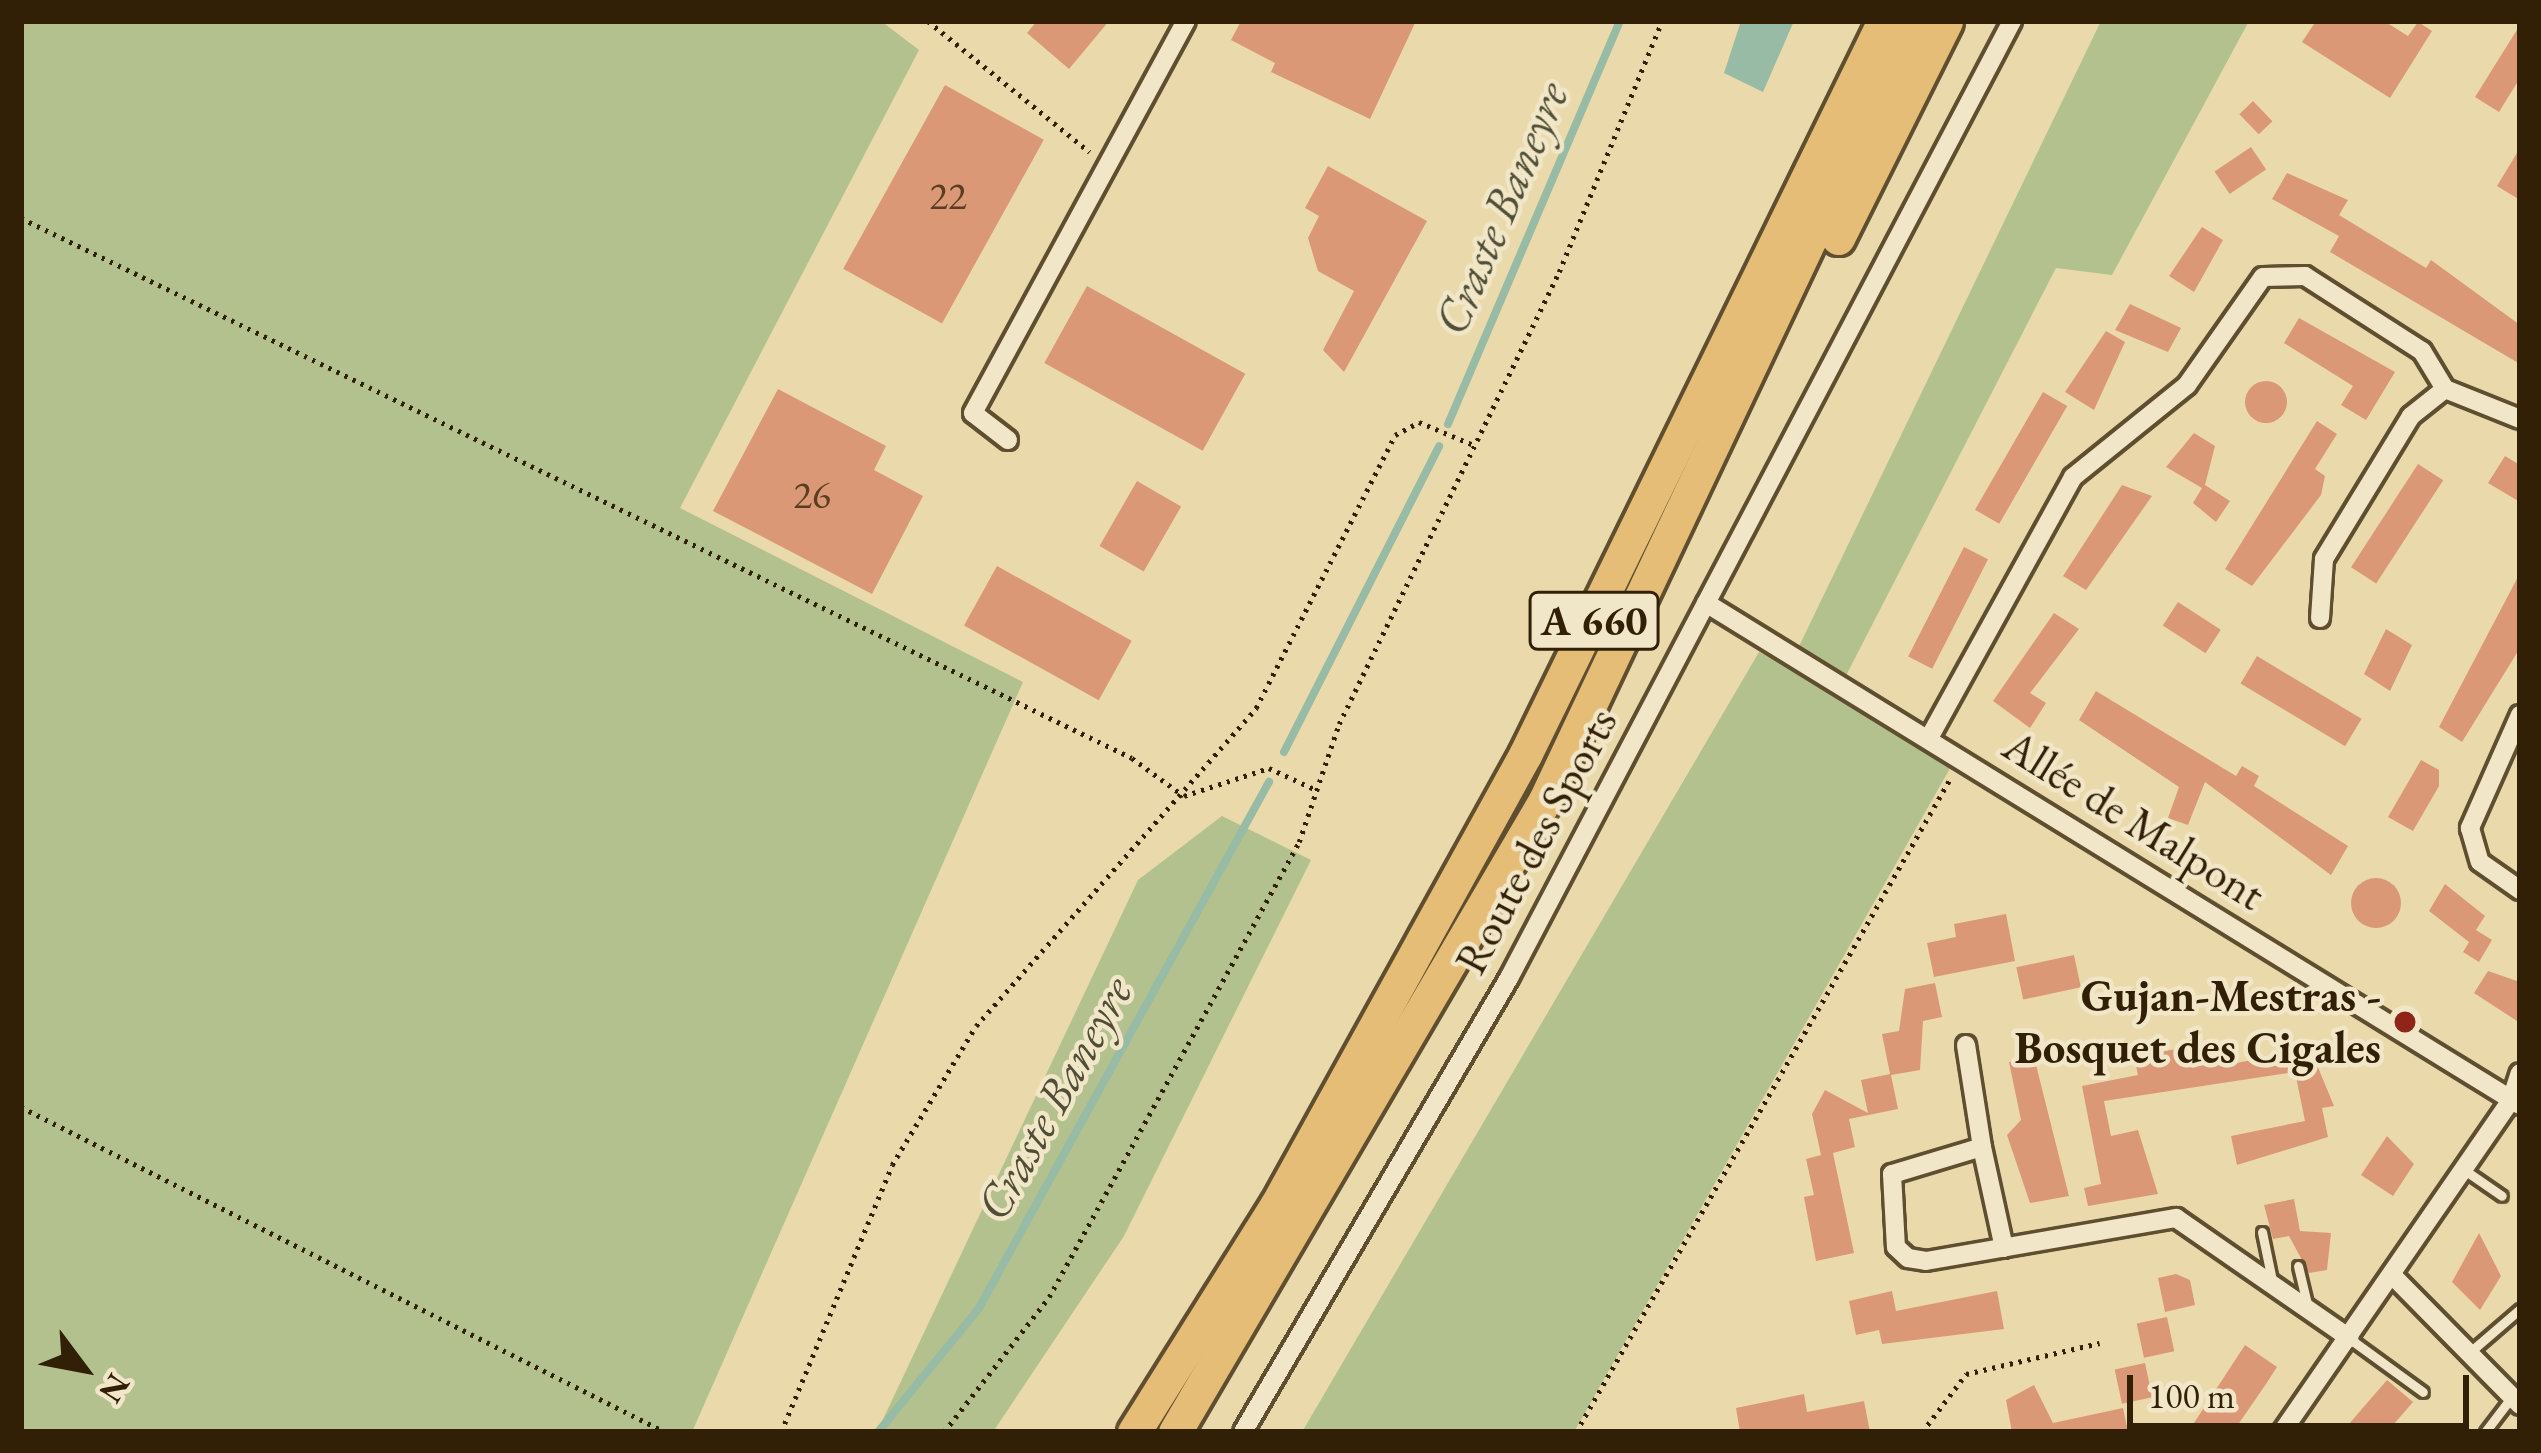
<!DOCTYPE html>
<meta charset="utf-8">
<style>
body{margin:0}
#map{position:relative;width:2541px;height:1453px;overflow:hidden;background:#eadaab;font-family:"EB Garamond",serif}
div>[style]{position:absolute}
.green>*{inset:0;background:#b2c18d}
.water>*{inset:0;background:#98bba6}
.stream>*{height:8px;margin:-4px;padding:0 4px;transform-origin:4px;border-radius:4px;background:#98bba6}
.building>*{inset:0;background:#da9876;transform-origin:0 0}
.round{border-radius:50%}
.path>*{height:4.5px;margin-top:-2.25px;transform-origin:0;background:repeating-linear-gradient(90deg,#311f06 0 3px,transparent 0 9px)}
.roads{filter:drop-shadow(3px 0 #5f4e2f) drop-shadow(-3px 0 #5f4e2f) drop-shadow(0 3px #5f4e2f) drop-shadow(0 -3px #5f4e2f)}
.service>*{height:9px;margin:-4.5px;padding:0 4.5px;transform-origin:4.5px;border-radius:4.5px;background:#f1e7c8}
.minor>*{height:18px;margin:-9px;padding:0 9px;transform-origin:9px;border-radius:9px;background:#f1e7c8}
.motorway>*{height:33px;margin:-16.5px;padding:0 16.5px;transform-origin:16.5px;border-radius:16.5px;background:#e5bd76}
.dots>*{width:33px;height:33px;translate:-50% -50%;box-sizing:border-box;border:6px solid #f1e7c8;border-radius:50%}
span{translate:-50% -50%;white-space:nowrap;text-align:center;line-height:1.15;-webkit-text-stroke:9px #f1e7c8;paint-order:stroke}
.number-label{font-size:39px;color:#5b3d22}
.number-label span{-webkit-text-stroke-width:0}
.shield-label span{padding:3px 9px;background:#f1e7c8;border:3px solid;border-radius:9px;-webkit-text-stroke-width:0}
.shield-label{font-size:42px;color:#311f06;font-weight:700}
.street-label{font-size:45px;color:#311f06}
.poi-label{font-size:45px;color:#311f06;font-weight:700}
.right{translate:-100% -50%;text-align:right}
.water-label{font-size:48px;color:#504e36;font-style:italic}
.frame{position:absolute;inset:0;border:24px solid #311f06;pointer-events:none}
.north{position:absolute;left:24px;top:1309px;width:120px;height:120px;-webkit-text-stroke:9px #f1e7c8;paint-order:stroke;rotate:122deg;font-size:33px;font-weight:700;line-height:48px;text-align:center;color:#311f06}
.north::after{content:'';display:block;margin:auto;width:42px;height:54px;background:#311f06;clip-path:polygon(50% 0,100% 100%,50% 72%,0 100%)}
.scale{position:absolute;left:2127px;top:1375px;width:342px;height:54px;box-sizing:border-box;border:6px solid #311f06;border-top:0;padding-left:15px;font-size:36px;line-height:42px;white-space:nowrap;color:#311f06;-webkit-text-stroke:9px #f1e7c8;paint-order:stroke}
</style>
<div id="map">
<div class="green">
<div style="clip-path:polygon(21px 21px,881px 21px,919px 50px,680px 508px,1023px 682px,692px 1432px,21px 1432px)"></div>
<div style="clip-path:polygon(2101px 21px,2249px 21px,2112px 275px,2056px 268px,1836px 695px,1953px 763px,1574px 1432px,1302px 1432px,1759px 652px,1789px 667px)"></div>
<div style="clip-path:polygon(1222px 816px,1311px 860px,1124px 1236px,993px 1432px,877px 1432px,1138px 880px)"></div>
</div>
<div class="water">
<div style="clip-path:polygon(1741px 21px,1794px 21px,1763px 92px,1724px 73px)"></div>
</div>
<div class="stream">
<div style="left:1448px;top:424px;width:438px;rotate:-66.9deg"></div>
<div style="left:1284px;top:752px;width:343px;rotate:-63.1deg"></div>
<div style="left:878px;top:1432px;width:160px;rotate:-50.8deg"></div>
<div style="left:979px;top:1308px;width:601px;rotate:-61.13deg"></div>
</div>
<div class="building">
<div style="clip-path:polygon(1037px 21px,1109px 21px,1069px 69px,1027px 33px)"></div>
<div style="clip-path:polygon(1241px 21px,1416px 21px,1370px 119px,1271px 72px,1275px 63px,1231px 40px)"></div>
<div style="clip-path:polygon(2316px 21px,2384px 21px,2408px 36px,2418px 22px,2432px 31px,2390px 98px,2302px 42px)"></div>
<div style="clip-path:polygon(2520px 25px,2520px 78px,2499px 112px,2475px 97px)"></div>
<div style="left:945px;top:85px;width:113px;height:210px;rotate:29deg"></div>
<div style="left:2253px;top:101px;width:28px;height:19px;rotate:46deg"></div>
<div style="left:2251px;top:147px;width:27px;height:44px;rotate:56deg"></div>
<div style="clip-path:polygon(2520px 148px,2520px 200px,2497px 186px)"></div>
<div style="clip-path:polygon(1328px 166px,1427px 221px,1344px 372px,1323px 350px,1354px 291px,1318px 271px,1308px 238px,1319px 216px,1305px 208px)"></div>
<div style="clip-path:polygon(2287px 173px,2348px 200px,2339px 215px,2426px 268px,2431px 260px,2520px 325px,2520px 364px,2330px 252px,2339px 236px,2272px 199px)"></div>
<div style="clip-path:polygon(2202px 227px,2223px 240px,2194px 292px,2169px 276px)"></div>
<div style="left:1087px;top:286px;width:181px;height:88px;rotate:29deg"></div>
<div style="clip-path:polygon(2130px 304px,2181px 328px,2168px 352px,2115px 330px)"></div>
<div style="clip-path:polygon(2299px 318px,2395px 372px,2366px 420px,2341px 405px,2353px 386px,2284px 343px)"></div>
<div style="clip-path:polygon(2106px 331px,2125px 342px,2094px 410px,2065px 392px)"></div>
<div class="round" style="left:2245px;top:381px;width:42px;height:42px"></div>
<div style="clip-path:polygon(778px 389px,886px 446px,874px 470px,923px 496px,872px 594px,713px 511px)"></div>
<div style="left:2043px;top:392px;width:28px;height:136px;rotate:30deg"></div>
<div style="clip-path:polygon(2317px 421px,2337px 434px,2315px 469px,2325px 476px,2321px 495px,2252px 586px,2225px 569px)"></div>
<div style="clip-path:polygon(2194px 433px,2215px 446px,2205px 485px,2230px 501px,2216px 522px,2193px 503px,2202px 488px,2166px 467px)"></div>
<div style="clip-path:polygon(2505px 456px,2520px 465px,2520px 502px,2488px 483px)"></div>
<div style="left:2418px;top:464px;width:30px;height:123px;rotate:33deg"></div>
<div style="left:1137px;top:481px;width:51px;height:75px;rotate:30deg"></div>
<div style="clip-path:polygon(2122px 485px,2152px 496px,2086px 590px,2063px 576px)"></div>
<div style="left:1964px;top:547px;width:27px;height:123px;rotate:27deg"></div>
<div style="left:997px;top:566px;width:154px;height:68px;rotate:29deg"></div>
<div style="clip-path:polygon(2520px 573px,2520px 648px,2462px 742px,2439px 727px)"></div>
<div style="left:2178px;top:602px;width:51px;height:28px;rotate:33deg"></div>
<div style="clip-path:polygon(2054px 613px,2079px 629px,2030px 693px,2046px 703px,2030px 728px,1993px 701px)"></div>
<div style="clip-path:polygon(2386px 629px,2412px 645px,2390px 691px,2364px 674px)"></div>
<div style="left:2257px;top:656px;width:122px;height:32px;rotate:31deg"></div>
<div style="clip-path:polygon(2096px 691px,2236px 776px,2242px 766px,2259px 776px,2254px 786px,2348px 846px,2331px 875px,2205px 782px,2188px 825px,2168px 818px,2179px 787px,2079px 720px)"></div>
<div style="clip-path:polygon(2421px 760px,2439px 770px,2439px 786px,2413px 831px,2388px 817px)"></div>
<div class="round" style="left:2351px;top:878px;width:50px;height:50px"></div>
<div style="clip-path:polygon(2445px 884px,2485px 916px,2476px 930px,2492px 940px,2479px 962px,2463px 952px,2475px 932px,2469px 942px,2429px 911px)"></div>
<div style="clip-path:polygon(2006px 914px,2015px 961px,1934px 977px,1927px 943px,1956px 937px,1954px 924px)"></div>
<div style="left:2074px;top:955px;width:33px;height:59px;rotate:78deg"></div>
<div style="clip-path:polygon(2488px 971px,2520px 982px,2520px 1023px,2474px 993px)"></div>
<div style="clip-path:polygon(1935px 983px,1942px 1017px,1923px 1021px,1920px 1070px,1891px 1075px,1898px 1109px,1849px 1119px,1855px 1147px,1833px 1153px,1854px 1253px,1816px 1261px,1804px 1197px,1814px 1195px,1806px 1159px,1821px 1155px,1812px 1114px,1825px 1090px,1868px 1113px,1861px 1080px,1890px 1074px,1882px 1034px,1899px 1031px,1905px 989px)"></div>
<div style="clip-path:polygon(2203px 1044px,2205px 1056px,2234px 1050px,2237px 1063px,2310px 1048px,2334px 1106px,2322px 1108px,2328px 1137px,2237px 1165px,2231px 1136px,2305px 1121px,2295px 1072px,2104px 1101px,2111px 1136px,2138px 1130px,2158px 1194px,2088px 1206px,2084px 1188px,2101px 1184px,2082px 1086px,2138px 1075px,2134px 1057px)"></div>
<div style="clip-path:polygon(2034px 1057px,2069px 1196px,2030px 1203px,2007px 1135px,2021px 1120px,2009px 1062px)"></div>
<div style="clip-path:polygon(2387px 1136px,2414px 1164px,2393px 1196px,2361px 1175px)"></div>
<div style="clip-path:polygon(2294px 1199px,2300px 1231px,2331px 1233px,2327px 1270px,2309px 1273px,2289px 1236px,2273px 1239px,2264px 1205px)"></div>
<div style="clip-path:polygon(2479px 1233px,2501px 1276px,2480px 1310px,2452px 1282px)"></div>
<div style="clip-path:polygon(2176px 1274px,2190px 1280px,2195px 1305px,2165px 1312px,2158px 1278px)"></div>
<div style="clip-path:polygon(1892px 1291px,1896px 1311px,1997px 1291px,2004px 1329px,1882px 1344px,1879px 1330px,1856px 1335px,1849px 1301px)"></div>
<div style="left:2167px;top:1317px;width:35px;height:31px;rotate:78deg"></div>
<div style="clip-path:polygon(2245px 1345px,2277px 1367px,2266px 1384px,2233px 1432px,2188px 1432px)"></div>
<div style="left:2145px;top:1363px;width:35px;height:31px;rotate:78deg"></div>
<div style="clip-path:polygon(2387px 1380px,2413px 1402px,2387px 1432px,2342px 1432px)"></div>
<div style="clip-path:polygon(2034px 1385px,2053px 1423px,2123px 1408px,2128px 1432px,2012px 1432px,2006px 1400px)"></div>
<div style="clip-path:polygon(1804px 1394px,1807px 1412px,1864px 1401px,1870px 1432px,1740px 1432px,1736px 1408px)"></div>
</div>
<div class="path">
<div style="left:928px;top:21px;width:208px;rotate:39deg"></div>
<div style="left:21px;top:218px;width:1235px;rotate:25.92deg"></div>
<div style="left:1132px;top:758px;width:64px;rotate:36.2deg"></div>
<div style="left:1184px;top:796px;width:89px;rotate:-18.2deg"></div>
<div style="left:1269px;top:768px;width:50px;rotate:25deg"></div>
<div style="left:21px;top:1107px;width:721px;rotate:26.78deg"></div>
<div style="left:781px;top:1432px;width:289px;rotate:-67.4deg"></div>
<div style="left:892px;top:1165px;width:162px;rotate:-58.9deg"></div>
<div style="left:976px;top:1026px;width:424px;rotate:-48.6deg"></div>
<div style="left:1256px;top:708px;width:306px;rotate:-63deg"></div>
<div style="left:1395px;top:435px;width:27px;rotate:-28deg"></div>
<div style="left:1419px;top:422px;width:62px;rotate:22.8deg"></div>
<div style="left:944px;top:1432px;width:171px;rotate:-52.1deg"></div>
<div style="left:1049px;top:1297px;width:519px;rotate:-61.21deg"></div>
<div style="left:1299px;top:842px;width:125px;rotate:-71.3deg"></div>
<div style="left:1339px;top:724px;width:503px;rotate:-64.05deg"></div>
<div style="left:1559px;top:272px;width:271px;rotate:-67.7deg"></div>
<div style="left:1576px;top:1432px;width:753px;rotate:-60.2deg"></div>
<div style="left:1922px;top:1432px;width:73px;rotate:-52.8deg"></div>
<div style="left:1966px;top:1374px;width:137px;rotate:-13.1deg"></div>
</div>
<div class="roads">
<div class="service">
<div style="left:2463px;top:1169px;width:47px;rotate:34.7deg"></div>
<div style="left:2262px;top:1232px;width:54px;rotate:78.3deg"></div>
<div style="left:2298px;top:1266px;width:43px;rotate:76.6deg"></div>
<div style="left:2350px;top:1339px;width:90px;rotate:36deg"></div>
<div style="left:2470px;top:1352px;width:66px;rotate:-40.7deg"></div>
<div style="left:2485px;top:1432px;width:43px;rotate:-52.6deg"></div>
</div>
<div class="minor">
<div style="left:1008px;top:440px;width:44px;rotate:-142.4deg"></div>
<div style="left:973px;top:413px;width:446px;rotate:-61.5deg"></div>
<div style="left:1706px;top:603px;width:956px;rotate:31.66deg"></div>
<div style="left:2320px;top:618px;width:59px;rotate:-86.1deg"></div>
<div style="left:2324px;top:559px;width:167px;rotate:-58.7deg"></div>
<div style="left:2411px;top:416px;width:43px;rotate:-38.5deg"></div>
<div style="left:2520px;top:715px;width:124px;rotate:113.9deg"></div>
<div style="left:2470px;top:828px;width:35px;rotate:74deg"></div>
<div style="left:2480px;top:862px;width:49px;rotate:35deg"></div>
<div style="left:1929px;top:738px;width:298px;rotate:-61.1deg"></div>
<div style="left:2073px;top:477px;width:146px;rotate:-38.9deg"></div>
<div style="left:2187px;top:385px;width:132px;rotate:-54.9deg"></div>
<div style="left:2263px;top:277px;width:42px;rotate:-1.4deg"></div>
<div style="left:2305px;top:276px;width:139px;rotate:32.7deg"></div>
<div style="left:2422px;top:351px;width:44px;rotate:58.8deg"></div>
<div style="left:2445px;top:389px;width:81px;rotate:21.8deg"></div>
<div style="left:1966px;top:1045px;width:103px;rotate:81.1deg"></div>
<div style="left:2511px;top:1100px;width:28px;rotate:-72deg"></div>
<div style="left:2004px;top:1248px;width:103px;rotate:-102.3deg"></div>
<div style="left:1982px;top:1147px;width:94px;rotate:163.3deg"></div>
<div style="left:1892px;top:1174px;width:73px;rotate:86.9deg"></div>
<div style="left:1896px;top:1247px;width:16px;rotate:43deg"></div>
<div style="left:1908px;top:1258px;width:18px;rotate:9deg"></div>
<div style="left:1926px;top:1261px;width:254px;rotate:-9.8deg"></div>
<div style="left:2176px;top:1218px;width:211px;rotate:34.7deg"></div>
<div style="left:2393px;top:1276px;width:181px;rotate:45.4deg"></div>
<div style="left:1243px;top:1432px;width:526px;rotate:-59.63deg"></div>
<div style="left:1509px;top:978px;width:1081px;rotate:-62.27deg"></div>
<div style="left:2282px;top:1432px;width:403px;rotate:-55.4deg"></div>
</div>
<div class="motorway">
<div style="left:1838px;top:238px;width:242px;rotate:-63.5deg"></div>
<div style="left:1134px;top:1432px;width:267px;rotate:-57.9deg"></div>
<div style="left:1276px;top:1206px;width:515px;rotate:-61.1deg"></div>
<div style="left:1525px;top:755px;width:817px;rotate:-63.94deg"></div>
<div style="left:1175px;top:1432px;width:732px;rotate:-59.65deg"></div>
<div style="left:1545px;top:800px;width:862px;rotate:-64.71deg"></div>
</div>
</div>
<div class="dots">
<div style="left:2405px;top:1022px;background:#8f2418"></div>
</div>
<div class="number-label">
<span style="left:948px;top:196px">22</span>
<span style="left:812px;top:495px">26</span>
</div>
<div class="shield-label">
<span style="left:1594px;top:621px">A 660</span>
</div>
<div class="street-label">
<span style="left:2134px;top:820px;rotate:32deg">Allée de Malpont</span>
<span style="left:1536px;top:841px;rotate:-62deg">Route des Sports</span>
</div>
<div class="poi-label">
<span class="right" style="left:2381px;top:1022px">Gujan-Mestras -<br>Bosquet des Cigales</span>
</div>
<div class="water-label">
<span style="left:1501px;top:208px;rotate:-67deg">Craste Baneyre</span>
<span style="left:1054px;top:1098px;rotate:-61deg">Craste Baneyre</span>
</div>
<div class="frame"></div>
<div class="north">N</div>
<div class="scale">100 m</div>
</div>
